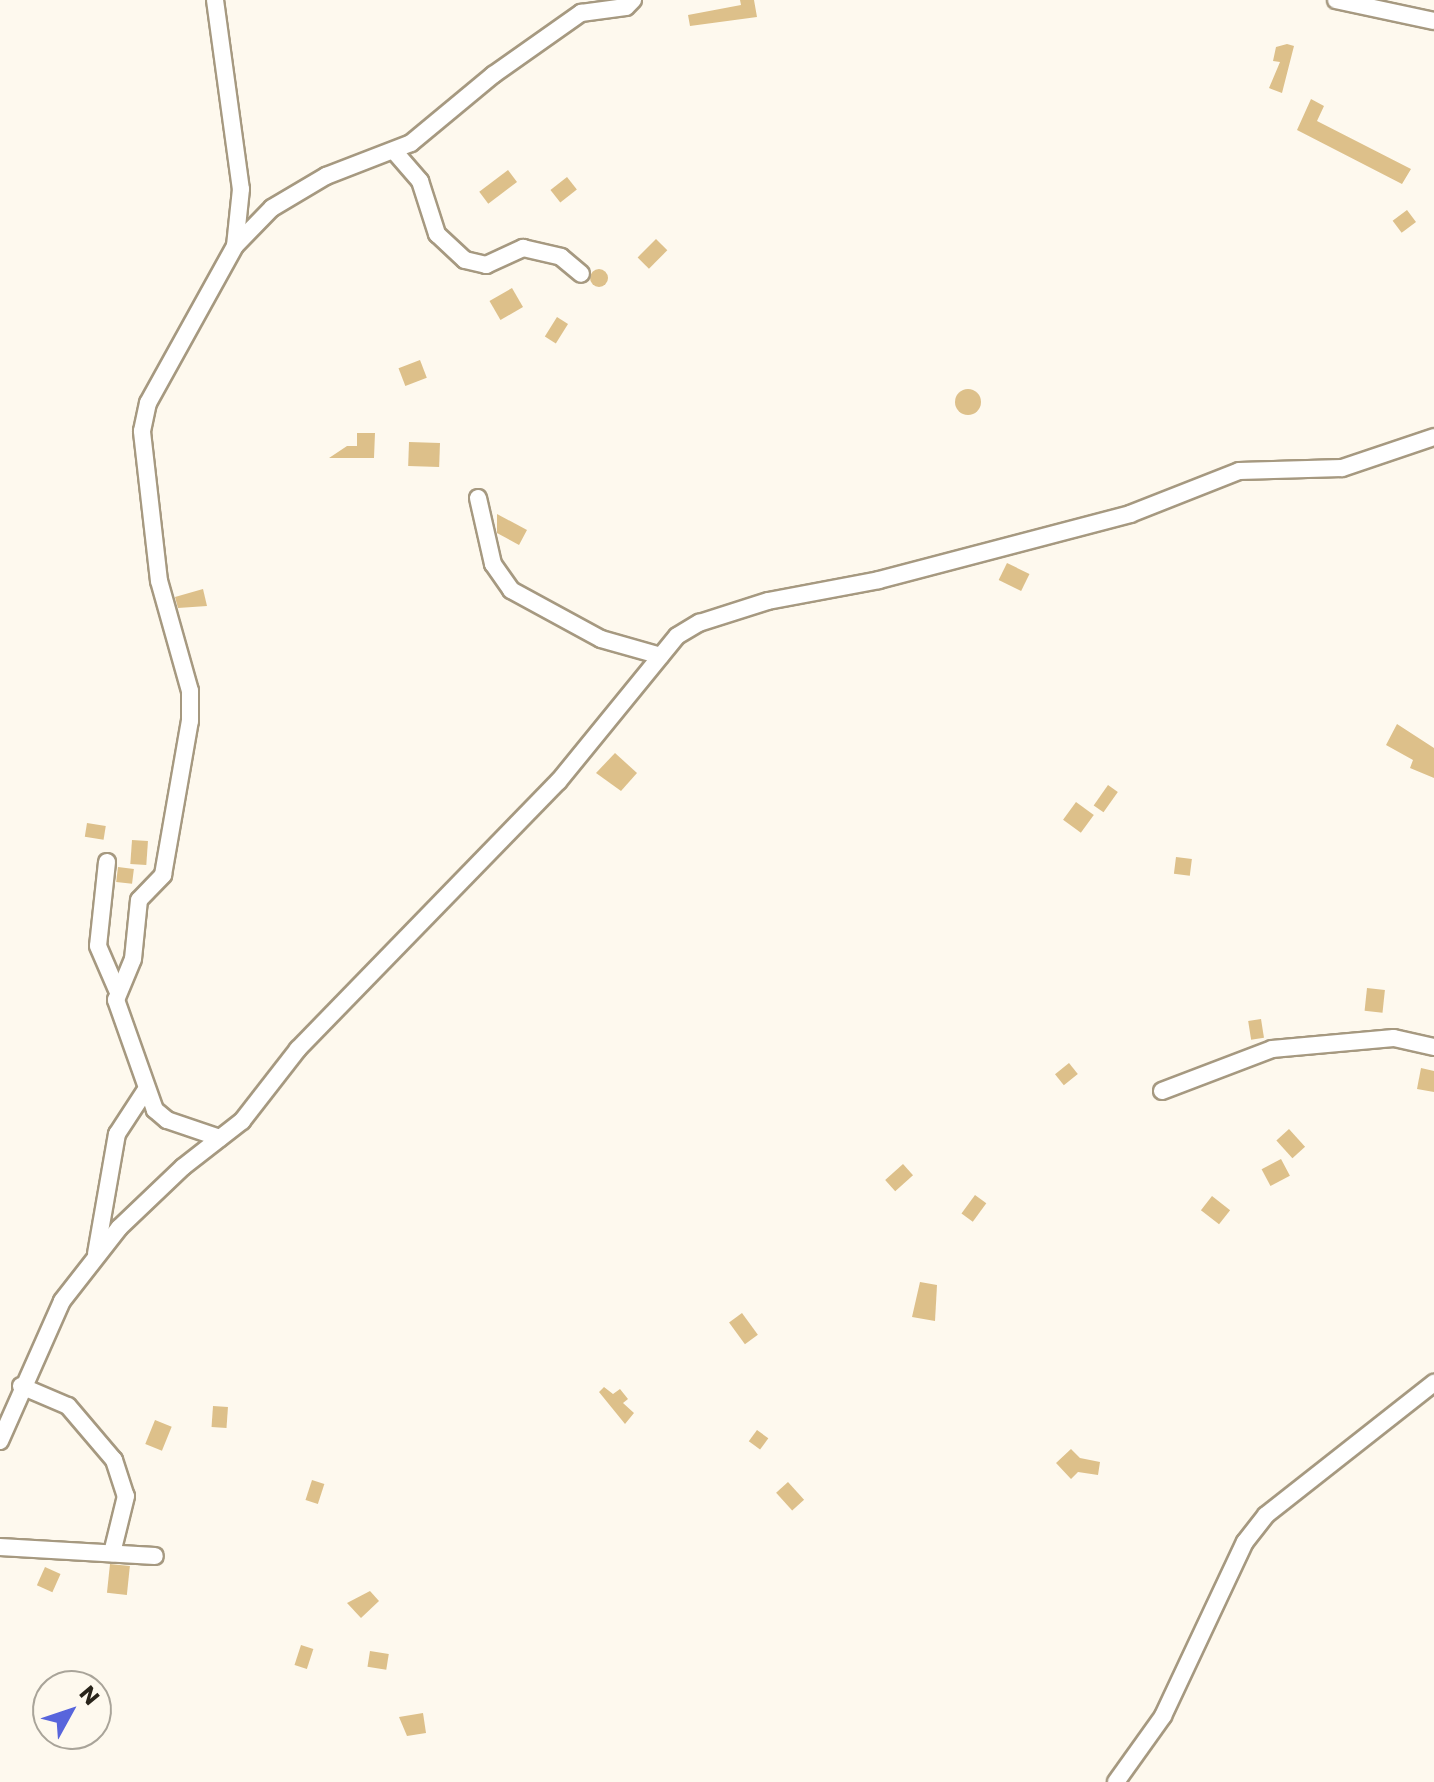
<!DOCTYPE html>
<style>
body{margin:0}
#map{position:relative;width:1434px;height:1782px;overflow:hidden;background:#fef9ee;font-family:Poppins,sans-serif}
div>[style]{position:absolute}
.building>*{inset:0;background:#ddc08a;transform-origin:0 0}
.round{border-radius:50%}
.roads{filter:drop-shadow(2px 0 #a69980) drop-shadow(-2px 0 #a69980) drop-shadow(0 2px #a69980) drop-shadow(0 -2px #a69980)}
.minor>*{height:16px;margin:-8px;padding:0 8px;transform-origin:8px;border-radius:8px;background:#fff}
span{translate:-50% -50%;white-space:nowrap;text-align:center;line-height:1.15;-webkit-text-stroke:6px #fef9ee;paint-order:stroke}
.north{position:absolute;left:32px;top:1670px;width:80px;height:80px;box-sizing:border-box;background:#fef9ee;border:2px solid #a9a499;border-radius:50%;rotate:50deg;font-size:22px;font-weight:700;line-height:32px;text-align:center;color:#29241a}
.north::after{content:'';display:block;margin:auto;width:28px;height:36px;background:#5865dc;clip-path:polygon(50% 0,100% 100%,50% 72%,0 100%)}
</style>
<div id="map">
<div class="building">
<div style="clip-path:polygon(740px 0,754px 0,757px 17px,690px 26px,688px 15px,741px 5px)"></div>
<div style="clip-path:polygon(1287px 44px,1294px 46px,1282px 93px,1269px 88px,1280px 62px,1273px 61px,1276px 47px)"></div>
<div style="clip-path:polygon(1311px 99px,1324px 106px,1317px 121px,1411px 169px,1402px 184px,1297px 130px)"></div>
<div style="left:508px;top:170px;width:15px;height:36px;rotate:53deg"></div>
<div style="left:567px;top:177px;width:16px;height:21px;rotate:52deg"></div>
<div style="left:1407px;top:210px;width:15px;height:18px;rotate:53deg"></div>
<div style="left:656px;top:239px;width:16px;height:26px;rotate:45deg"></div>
<div class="round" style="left:590px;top:269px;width:18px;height:18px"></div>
<div style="left:512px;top:288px;width:22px;height:26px;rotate:60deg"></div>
<div style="left:557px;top:317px;width:13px;height:23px;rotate:32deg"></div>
<div style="left:420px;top:360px;width:19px;height:23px;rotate:69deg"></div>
<div class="round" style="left:955px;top:389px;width:26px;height:26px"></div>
<div style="clip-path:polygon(357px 433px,375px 433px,374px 458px,329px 458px,347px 446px,357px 446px)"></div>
<div style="left:409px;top:442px;width:31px;height:24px;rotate:2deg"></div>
<div style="clip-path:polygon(497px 514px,527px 530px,519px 545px,497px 533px)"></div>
<div style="left:1007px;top:563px;width:25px;height:19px;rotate:26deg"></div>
<div style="clip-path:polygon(203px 589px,207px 606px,178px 608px,175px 597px)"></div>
<div style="clip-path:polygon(1397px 724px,1434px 748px,1434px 778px,1410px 768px,1413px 760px,1386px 745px)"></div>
<div style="clip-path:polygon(615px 753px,637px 773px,621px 791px,596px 773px)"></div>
<div style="left:1108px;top:785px;width:12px;height:25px;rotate:35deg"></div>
<div style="left:1076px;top:802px;width:22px;height:22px;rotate:36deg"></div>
<div style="left:87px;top:823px;width:19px;height:14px;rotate:9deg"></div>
<div style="left:132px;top:840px;width:16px;height:24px;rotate:4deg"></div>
<div style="left:1176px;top:857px;width:16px;height:17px;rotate:7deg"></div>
<div style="left:118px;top:867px;width:16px;height:15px;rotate:7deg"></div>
<div style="left:1367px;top:988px;width:18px;height:23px;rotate:6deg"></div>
<div style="left:1261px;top:1019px;width:19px;height:13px;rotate:81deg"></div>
<div style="left:1069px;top:1063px;width:14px;height:18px;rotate:51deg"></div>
<div style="clip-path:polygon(1421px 1068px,1434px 1071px,1434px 1092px,1417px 1089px)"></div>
<div style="left:1289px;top:1129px;width:24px;height:17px;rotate:48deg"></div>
<div style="left:1281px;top:1159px;width:19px;height:22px;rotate:62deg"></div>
<div style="left:903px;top:1164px;width:15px;height:24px;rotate:48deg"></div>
<div style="left:975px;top:1195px;width:14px;height:23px;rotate:36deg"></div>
<div style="left:1212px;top:1196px;width:23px;height:18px;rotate:38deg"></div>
<div style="clip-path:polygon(920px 1282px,937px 1285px,935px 1321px,912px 1317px)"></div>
<div style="left:742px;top:1313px;width:27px;height:16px;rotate:54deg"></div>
<div style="clip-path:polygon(604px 1387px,613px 1394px,620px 1389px,628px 1399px,623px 1403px,634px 1413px,625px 1424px,599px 1392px)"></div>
<div style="left:213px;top:1406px;width:15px;height:21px;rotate:4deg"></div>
<div style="left:155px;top:1420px;width:18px;height:26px;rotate:22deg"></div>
<div style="left:757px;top:1430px;width:14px;height:14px;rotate:36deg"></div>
<div style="clip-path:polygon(1071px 1449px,1080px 1458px,1100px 1462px,1098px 1475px,1078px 1472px,1071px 1479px,1056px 1463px)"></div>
<div style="left:312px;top:1480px;width:13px;height:21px;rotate:18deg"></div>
<div style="left:788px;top:1482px;width:24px;height:16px;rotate:48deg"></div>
<div style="left:110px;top:1564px;width:20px;height:29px;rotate:6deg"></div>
<div style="left:45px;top:1567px;width:17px;height:20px;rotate:24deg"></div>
<div style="clip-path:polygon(370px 1591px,379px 1601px,361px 1618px,347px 1603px)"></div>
<div style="left:301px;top:1645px;width:13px;height:21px;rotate:18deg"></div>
<div style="left:370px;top:1651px;width:19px;height:16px;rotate:9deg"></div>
<div style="clip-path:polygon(423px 1713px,426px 1733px,407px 1736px,399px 1717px)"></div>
</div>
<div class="roads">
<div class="minor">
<div style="left:215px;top:0;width:191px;rotate:82.2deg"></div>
<div style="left:241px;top:189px;width:57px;rotate:96deg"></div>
<div style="left:1336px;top:0;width:100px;rotate:12.1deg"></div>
<div style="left:394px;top:151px;width:40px;rotate:49deg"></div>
<div style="left:420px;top:181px;width:56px;rotate:72.2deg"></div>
<div style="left:437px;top:234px;width:38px;rotate:43deg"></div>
<div style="left:465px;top:260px;width:22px;rotate:13deg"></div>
<div style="left:486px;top:265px;width:41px;rotate:-24.7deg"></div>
<div style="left:523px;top:248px;width:39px;rotate:13deg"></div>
<div style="left:561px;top:257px;width:26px;rotate:40deg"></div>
<div style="left:478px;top:498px;width:68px;rotate:77.2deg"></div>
<div style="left:493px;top:564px;width:32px;rotate:55deg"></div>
<div style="left:511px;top:590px;width:102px;rotate:28.6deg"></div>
<div style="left:601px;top:639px;width:62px;rotate:15.8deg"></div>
<div style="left:107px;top:862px;width:84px;rotate:96.1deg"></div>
<div style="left:98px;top:946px;width:48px;rotate:66.6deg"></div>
<div style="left:1162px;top:1091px;width:118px;rotate:-20.9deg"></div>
<div style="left:1272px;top:1049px;width:122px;rotate:-5.2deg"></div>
<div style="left:1394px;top:1038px;width:41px;rotate:12.7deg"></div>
<div style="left:220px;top:1138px;width:56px;rotate:-161.2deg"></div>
<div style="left:167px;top:1120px;width:16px;rotate:-140deg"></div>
<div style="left:155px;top:1110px;width:117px;rotate:-109.5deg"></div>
<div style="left:116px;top:1000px;width:44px;rotate:-67.5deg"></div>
<div style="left:133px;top:959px;width:59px;rotate:-84.2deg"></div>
<div style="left:139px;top:900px;width:35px;rotate:-46deg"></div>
<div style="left:163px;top:875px;width:156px;rotate:-80.1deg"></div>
<div style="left:190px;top:721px;width:30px;rotate:-90deg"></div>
<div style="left:190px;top:691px;width:114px;rotate:-105.7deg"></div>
<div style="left:159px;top:581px;width:151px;rotate:-96.5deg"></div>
<div style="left:142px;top:431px;width:29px;rotate:-78deg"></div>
<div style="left:148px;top:403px;width:179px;rotate:-61deg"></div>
<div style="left:235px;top:246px;width:53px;rotate:-45.8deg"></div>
<div style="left:272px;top:208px;width:63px;rotate:-30.7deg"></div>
<div style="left:326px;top:176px;width:91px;rotate:-21.2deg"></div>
<div style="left:411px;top:143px;width:107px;rotate:-39.7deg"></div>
<div style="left:493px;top:75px;width:108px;rotate:-35.2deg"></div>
<div style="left:581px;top:13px;width:45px;rotate:-7.6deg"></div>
<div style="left:626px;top:7px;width:10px;rotate:-45deg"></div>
<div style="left:96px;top:1254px;width:122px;rotate:-80.1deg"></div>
<div style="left:117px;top:1134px;width:51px;rotate:-56.9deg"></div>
<div style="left:21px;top:1386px;width:51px;rotate:23.1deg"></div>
<div style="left:68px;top:1406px;width:71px;rotate:49.6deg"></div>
<div style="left:114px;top:1460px;width:38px;rotate:72deg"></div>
<div style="left:126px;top:1496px;width:59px;rotate:103.8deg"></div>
<div style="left:0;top:1441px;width:153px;rotate:-66.1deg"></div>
<div style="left:62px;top:1301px;width:93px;rotate:-52deg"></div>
<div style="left:119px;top:1228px;width:88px;rotate:-43.6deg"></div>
<div style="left:183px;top:1167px;width:75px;rotate:-37.9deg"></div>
<div style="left:242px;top:1121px;width:91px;rotate:-52.1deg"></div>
<div style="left:298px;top:1049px;width:373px;rotate:-45.8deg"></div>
<div style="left:558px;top:782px;width:188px;rotate:-50.8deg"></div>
<div style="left:677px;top:636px;width:26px;rotate:-31deg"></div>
<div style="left:699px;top:623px;width:72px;rotate:-17.7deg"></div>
<div style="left:768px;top:601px;width:113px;rotate:-10.7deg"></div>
<div style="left:879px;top:580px;width:260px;rotate:-14.7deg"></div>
<div style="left:1130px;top:514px;width:117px;rotate:-21.5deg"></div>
<div style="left:1239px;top:471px;width:103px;rotate:-1.7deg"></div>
<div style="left:1342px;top:468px;width:97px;rotate:-18.6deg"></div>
<div style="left:0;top:1547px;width:155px;rotate:3.3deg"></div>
<div style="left:1116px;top:1782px;width:81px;rotate:-54.5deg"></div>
<div style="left:1163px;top:1716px;width:192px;rotate:-64.8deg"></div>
<div style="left:1245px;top:1542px;width:34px;rotate:-52deg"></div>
<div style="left:1266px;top:1515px;width:214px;rotate:-38.2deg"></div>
</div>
</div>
<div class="north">N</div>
</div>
